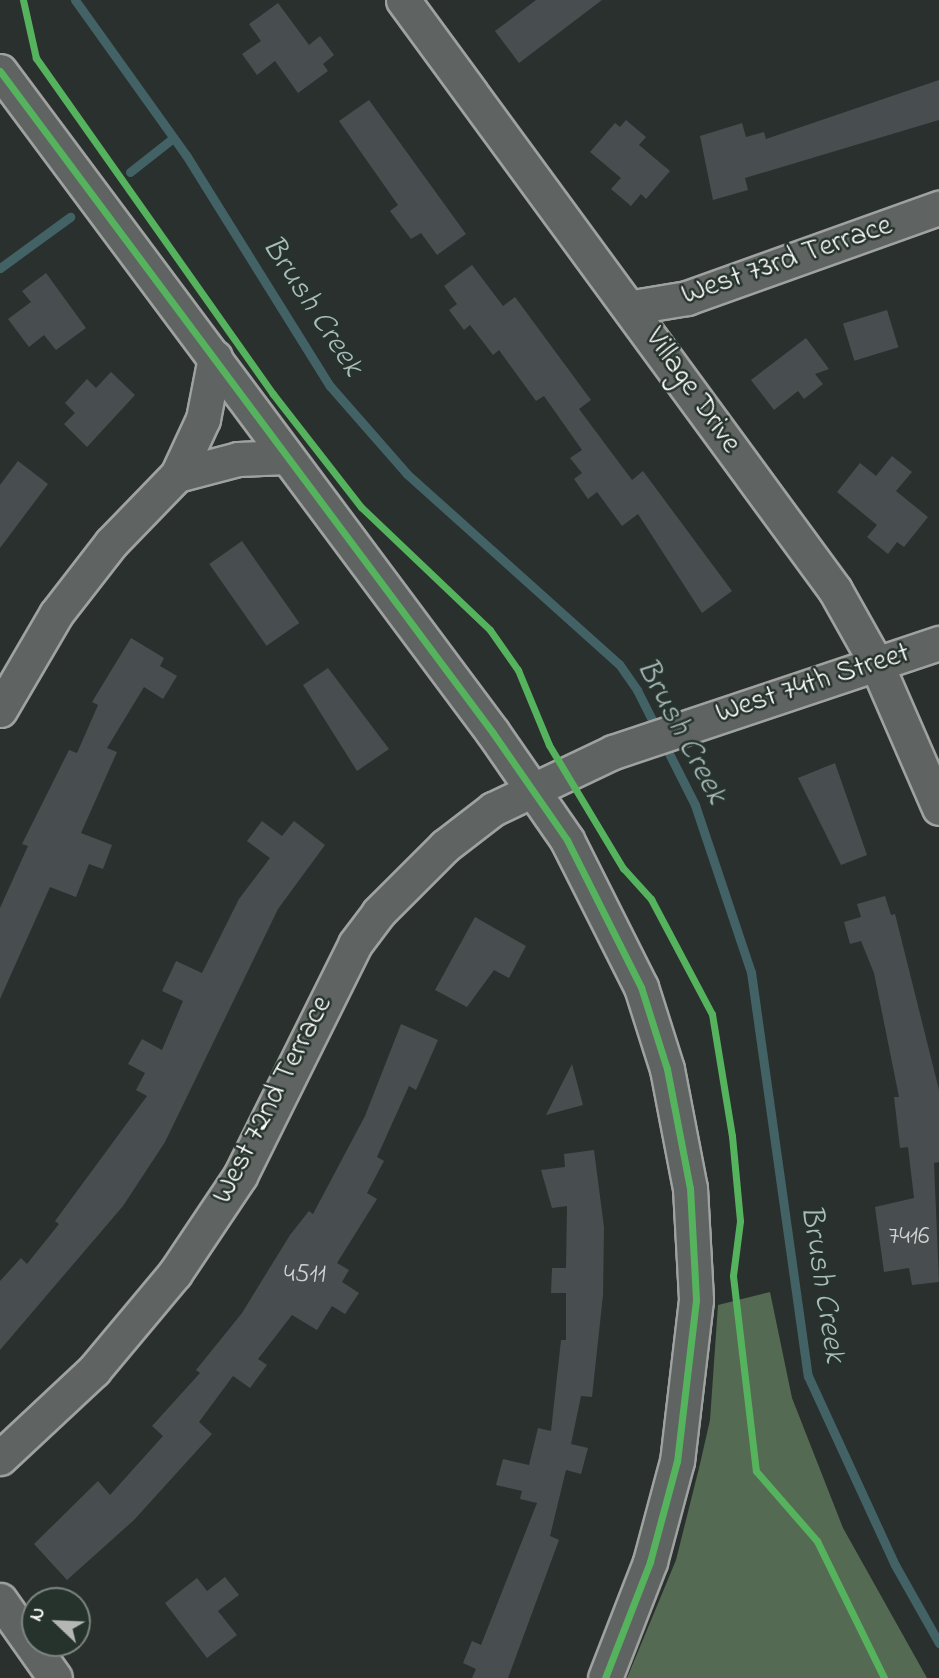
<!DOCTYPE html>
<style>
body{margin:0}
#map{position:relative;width:939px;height:1678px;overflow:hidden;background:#29302d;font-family:"Indie Flower",sans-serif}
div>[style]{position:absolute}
.green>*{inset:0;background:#556a52}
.stream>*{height:9px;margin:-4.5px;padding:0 4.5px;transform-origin:4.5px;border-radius:4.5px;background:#426265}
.building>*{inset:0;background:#484e4f;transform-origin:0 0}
.roads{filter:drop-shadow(2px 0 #9fa2a0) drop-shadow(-2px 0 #9fa2a0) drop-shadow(0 2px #9fa2a0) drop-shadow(0 -2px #9fa2a0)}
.minor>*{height:33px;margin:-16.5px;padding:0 16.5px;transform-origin:16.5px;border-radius:16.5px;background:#5f6362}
.cycleway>*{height:7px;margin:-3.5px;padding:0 3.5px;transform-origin:3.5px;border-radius:3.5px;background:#56b35d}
span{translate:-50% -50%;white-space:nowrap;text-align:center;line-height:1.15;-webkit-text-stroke:5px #26332d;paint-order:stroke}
.number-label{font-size:26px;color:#d1d3d3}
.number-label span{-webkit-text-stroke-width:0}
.street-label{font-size:30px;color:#fff}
.water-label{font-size:32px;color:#abbbbc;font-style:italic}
.north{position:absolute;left:21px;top:1587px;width:70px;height:70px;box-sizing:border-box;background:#26332d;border:2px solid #7d8581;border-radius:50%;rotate:293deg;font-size:19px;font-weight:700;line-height:28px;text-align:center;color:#fff}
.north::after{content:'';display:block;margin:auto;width:24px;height:32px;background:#b4b7b6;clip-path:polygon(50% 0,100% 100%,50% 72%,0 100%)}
</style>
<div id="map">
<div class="green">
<div style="clip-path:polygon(770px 1292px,792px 1398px,843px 1528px,927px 1678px,627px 1678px,676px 1560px,700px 1464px,710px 1420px,718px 1305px)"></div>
</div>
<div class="stream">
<div style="left:75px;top:0;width:191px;rotate:54.4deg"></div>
<div style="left:186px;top:155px;width:272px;rotate:58.1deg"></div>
<div style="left:330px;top:386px;width:117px;rotate:48.8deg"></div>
<div style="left:407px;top:474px;width:285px;rotate:41.9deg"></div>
<div style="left:619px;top:664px;width:32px;rotate:55deg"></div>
<div style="left:637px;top:690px;width:129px;rotate:63.2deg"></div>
<div style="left:695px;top:805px;width:176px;rotate:71.5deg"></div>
<div style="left:751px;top:972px;width:408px;rotate:82deg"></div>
<div style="left:808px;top:1376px;width:208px;rotate:65.3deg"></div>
<div style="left:895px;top:1565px;width:90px;rotate:60.6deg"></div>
<div style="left:130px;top:172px;width:55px;rotate:-38.3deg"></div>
<div style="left:0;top:268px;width:87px;rotate:-36.1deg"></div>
</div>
<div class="building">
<div style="clip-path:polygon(536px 0,602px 0,519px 63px,495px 31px)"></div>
<div style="clip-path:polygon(278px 3px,309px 45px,320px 36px,334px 55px,323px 64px,328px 71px,298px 93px,275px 61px,257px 75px,242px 54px,261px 41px,249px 24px)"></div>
<div style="clip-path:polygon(939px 80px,939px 120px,745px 178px,748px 190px,713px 200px,700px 136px,742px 123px,746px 137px,764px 132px,766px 139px)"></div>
<div style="clip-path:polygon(369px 100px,466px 234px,437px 255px,421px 233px,411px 239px,390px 211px,398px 205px,339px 121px)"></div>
<div style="clip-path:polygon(626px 120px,646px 137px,639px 145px,670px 171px,646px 199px,641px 194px,631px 206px,611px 189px,621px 178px,590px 152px,615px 123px,620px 127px)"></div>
<div style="clip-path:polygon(472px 265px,503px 306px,515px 297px,591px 400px,579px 409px,632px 480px,643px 471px,732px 591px,702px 613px,638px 514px,622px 526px,597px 492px,588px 499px,574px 479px,582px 473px,570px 458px,582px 450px,544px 396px,536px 401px,499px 350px,493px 355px,470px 325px,464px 330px,449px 310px,457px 304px,444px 286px)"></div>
<div style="clip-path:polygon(46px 273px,86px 328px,56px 350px,44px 335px,29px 347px,8px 319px,31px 302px,22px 291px)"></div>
<div style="left:887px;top:310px;width:39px;height:46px;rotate:73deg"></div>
<div style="clip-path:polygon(806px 338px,829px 369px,815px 374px,823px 384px,804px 399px,798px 391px,774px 410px,751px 380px)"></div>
<div style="clip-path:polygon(111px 372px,135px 395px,87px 447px,64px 424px,75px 413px,65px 403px,87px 379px,96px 388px)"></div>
<div style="clip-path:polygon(892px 456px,912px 472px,896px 491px,928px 517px,904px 547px,897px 542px,888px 554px,867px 537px,877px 525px,837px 492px,860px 463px,876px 476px)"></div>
<div style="clip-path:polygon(18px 461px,48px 484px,0 548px,0 485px)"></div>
<div style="left:242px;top:541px;width:100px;height:40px;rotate:55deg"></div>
<div style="clip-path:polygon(131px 638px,164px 658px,160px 666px,177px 676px,163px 699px,144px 687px,107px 748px,117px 752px,81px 833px,112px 845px,103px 869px,89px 864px,76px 897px,50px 887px,0 999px,0 908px,28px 846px,22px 844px,69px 750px,77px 753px,98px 705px,92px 702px)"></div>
<div style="clip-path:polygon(328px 668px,389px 749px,357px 771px,303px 685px)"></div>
<div style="clip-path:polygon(835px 763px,867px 855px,841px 865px,798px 778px)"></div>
<div style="clip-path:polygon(262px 821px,282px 836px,294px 821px,325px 845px,278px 909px,165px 1142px,123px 1206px,0 1350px,0 1281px,21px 1258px,27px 1264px,59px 1224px,55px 1221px,147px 1096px,136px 1090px,145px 1073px,128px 1064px,142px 1039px,162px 1050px,183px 1001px,162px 991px,176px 961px,202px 973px,239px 899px,270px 858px,247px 841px)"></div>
<div style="clip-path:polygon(885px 896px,891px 915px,895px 914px,939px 1090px,939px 1162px,934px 1163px,939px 1282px,912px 1285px,909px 1268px,884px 1272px,875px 1207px,914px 1198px,908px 1147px,900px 1148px,894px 1097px,899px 1097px,874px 973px,861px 941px,850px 944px,844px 922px,861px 917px,857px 904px)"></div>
<div style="clip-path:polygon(475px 917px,526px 946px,509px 978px,494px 970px,467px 1007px,435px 990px)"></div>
<div style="clip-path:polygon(401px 1024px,438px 1040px,416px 1090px,409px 1086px,377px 1157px,384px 1161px,367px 1193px,377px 1199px,337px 1263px,349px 1270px,342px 1282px,359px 1293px,345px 1314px,332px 1306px,317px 1330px,292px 1315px,258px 1359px,267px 1365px,250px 1388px,233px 1376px,199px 1422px,212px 1434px,134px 1520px,67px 1580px,34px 1544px,98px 1481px,110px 1495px,163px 1436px,152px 1426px,200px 1373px,196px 1370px,242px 1313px,290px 1235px,309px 1211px,313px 1214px,365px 1116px)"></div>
<div style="clip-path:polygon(572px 1064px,583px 1105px,546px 1115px)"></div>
<div style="clip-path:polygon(594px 1150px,604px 1227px,603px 1295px,592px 1397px,581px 1396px,571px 1444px,588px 1448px,581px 1474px,566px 1470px,550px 1536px,559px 1540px,508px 1678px,472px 1678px,476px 1669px,463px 1663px,472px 1641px,481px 1645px,537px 1503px,520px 1499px,522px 1491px,496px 1485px,503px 1459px,529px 1465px,538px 1428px,551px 1431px,561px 1340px,566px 1340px,566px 1293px,551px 1293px,552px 1268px,566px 1268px,567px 1206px,552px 1208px,541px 1170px,565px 1167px,564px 1154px)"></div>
<div style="clip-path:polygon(225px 1577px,239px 1595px,218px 1611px,237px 1635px,207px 1658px,165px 1603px,197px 1578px,207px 1591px)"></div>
</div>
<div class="roads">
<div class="minor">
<div style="left:403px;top:0;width:731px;rotate:53.79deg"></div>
<div style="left:835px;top:590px;width:84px;rotate:60.7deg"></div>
<div style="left:876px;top:663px;width:158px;rotate:66.5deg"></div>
<div style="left:0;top:71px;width:825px;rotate:53.32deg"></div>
<div style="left:493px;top:733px;width:130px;rotate:55.3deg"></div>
<div style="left:567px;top:840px;width:165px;rotate:63.3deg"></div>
<div style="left:641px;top:987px;width:86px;rotate:72.4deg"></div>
<div style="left:667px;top:1069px;width:121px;rotate:79.1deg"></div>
<div style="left:690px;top:1188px;width:112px;rotate:86.9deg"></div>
<div style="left:696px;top:1300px;width:162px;rotate:96.7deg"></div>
<div style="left:677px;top:1461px;width:105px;rotate:105deg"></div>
<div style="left:650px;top:1562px;width:124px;rotate:111.2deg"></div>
<div style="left:633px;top:307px;width:55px;rotate:-9.5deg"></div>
<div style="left:687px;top:298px;width:268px;rotate:-19.7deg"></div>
<div style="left:177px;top:475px;width:63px;rotate:-14.7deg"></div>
<div style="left:238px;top:459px;width:49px;rotate:-2.3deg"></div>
<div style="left:0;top:710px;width:111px;rotate:-59.7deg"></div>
<div style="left:56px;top:614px;width:90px;rotate:-52.2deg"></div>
<div style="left:111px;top:543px;width:95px;rotate:-45.9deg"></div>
<div style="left:177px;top:475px;width:62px;rotate:-65.1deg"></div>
<div style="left:203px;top:419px;width:63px;rotate:-79deg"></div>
<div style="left:0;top:1458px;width:129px;rotate:-43.1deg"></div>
<div style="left:94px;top:1370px;width:126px;rotate:-50.1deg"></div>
<div style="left:175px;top:1273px;width:117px;rotate:-56.2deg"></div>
<div style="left:240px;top:1176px;width:259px;rotate:-63.6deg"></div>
<div style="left:355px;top:944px;width:39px;rotate:-53deg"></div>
<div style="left:378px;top:913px;width:95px;rotate:-45deg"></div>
<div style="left:445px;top:846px;width:61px;rotate:-37.6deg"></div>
<div style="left:493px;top:809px;width:133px;rotate:-25.4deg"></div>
<div style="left:613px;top:752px;width:344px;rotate:-18.5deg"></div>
<div style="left:0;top:1600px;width:95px;rotate:54.8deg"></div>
</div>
</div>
<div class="cycleway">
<div style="left:23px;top:0;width:59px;rotate:77.4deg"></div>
<div style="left:36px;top:58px;width:411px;rotate:54.8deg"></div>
<div style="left:273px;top:394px;width:143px;rotate:52.1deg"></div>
<div style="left:361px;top:507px;width:178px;rotate:43.6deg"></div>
<div style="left:490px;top:630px;width:49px;rotate:55deg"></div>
<div style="left:518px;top:670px;width:81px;rotate:67.5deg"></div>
<div style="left:549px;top:745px;width:144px;rotate:59deg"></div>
<div style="left:623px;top:868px;width:42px;rotate:47.9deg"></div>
<div style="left:651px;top:899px;width:130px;rotate:62.1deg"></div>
<div style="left:712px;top:1014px;width:124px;rotate:80.7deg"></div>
<div style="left:732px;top:1136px;width:85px;rotate:84.6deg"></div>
<div style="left:740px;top:1221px;width:55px;rotate:97.3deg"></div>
<div style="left:733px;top:1276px;width:196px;rotate:83.3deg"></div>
<div style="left:756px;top:1471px;width:93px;rotate:48.9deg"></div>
<div style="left:817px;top:1541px;width:153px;rotate:63.9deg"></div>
<div style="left:0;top:71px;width:825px;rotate:53.32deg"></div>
<div style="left:493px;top:733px;width:130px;rotate:55.3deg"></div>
<div style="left:567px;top:840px;width:165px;rotate:63.3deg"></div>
<div style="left:641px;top:987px;width:86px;rotate:72.4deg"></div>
<div style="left:667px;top:1069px;width:121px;rotate:79.1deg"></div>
<div style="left:690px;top:1188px;width:112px;rotate:86.9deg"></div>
<div style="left:696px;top:1300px;width:162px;rotate:96.7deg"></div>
<div style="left:677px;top:1461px;width:105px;rotate:105deg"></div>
<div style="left:650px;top:1562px;width:124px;rotate:111.2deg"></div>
</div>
<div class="number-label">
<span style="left:909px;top:1238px">7416</span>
<span style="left:305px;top:1276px">4511</span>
</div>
<div class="street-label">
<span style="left:787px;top:261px;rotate:-19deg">West 73rd Terrace</span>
<span style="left:692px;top:391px;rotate:55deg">Village Drive</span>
<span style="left:813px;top:684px;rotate:-18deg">West 74th Street</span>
<span style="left:273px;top:1100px;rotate:-63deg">West 72nd Terrace</span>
</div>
<div class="water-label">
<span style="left:311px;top:307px;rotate:57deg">Brush Creek</span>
<span style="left:680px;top:732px;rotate:62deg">Brush Creek</span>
<span style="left:821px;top:1284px;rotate:81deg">Brush Creek</span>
</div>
<div class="north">N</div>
</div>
